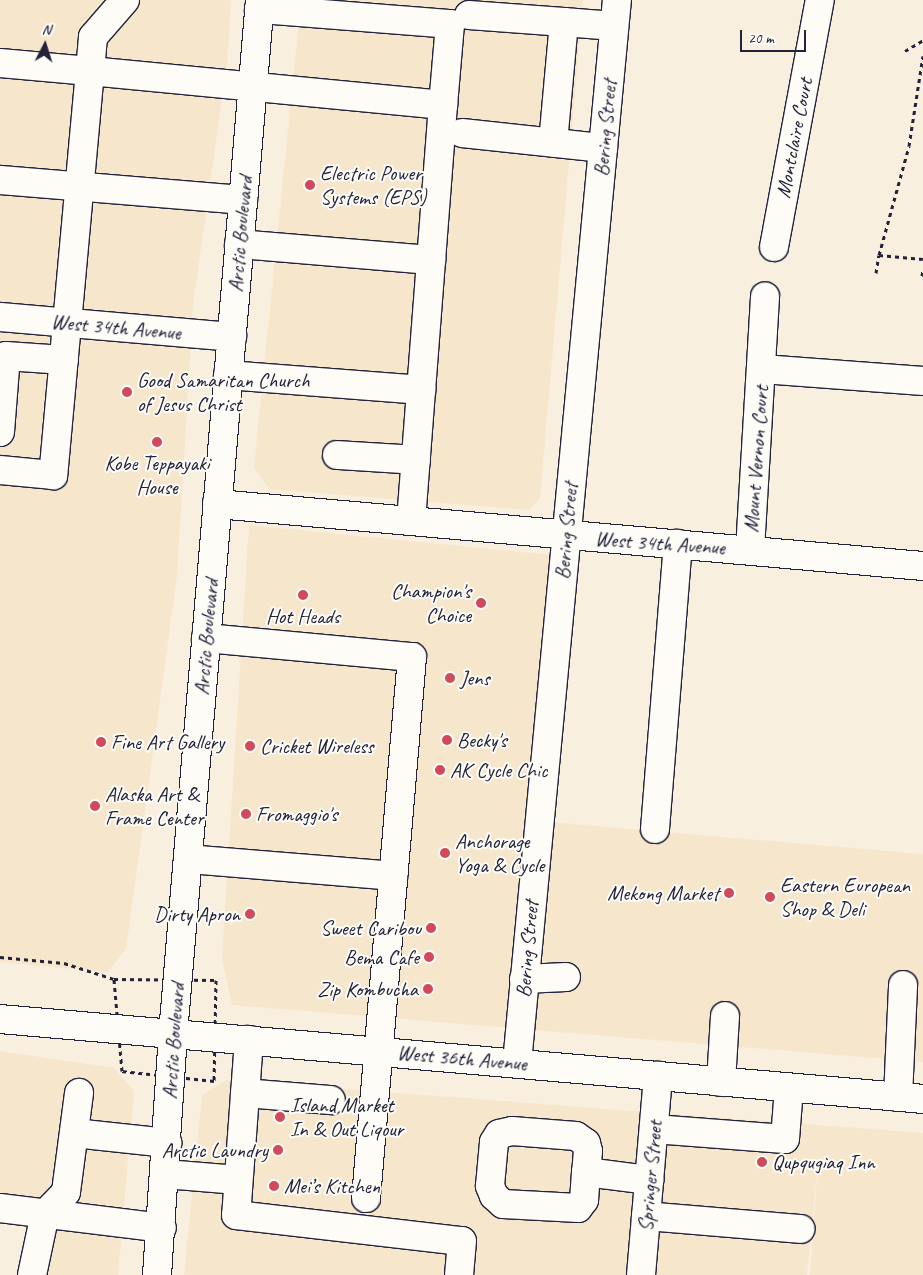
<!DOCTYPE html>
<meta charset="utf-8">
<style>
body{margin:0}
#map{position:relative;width:923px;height:1275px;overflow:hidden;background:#f9efde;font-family:Caveat,sans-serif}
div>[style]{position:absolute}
.built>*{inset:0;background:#f6e6cc}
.path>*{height:3px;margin-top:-1.5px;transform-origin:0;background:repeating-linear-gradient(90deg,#22223b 0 4px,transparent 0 8px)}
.roads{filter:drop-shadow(1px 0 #22223b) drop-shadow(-1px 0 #22223b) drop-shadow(0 1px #22223b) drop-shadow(0 -1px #22223b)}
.minor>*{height:28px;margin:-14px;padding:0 14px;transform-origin:14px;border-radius:14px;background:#fdfcf7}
.major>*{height:28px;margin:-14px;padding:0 14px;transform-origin:14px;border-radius:14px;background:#fdfcf7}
.dots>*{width:14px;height:14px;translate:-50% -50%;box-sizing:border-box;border:2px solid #fdfcf7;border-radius:50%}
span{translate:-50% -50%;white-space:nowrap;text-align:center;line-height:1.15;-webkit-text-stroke:4px #fdfcf7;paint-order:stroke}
.street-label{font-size:21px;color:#22223b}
.poi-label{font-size:21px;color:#22223b}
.left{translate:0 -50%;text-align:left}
.right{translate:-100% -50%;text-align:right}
.north{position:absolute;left:20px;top:20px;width:50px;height:50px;-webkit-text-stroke:4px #fdfcf7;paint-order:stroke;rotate:5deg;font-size:14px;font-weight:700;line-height:20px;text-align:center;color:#22223b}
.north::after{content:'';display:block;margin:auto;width:18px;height:22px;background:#22223b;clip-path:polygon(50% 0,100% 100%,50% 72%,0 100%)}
.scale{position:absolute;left:740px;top:30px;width:66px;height:22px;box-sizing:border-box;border:2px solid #22223b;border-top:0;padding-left:6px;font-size:15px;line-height:18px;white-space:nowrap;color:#22223b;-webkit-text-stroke:4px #fdfcf7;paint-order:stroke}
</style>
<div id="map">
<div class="built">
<div style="clip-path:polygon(0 0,231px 0,227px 63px,193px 305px,177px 576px,126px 949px,107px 972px,0 962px)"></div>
<div style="clip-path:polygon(301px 0,583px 0,540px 498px,529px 510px,269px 489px,254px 468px)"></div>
<div style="clip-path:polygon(249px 525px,550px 555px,525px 820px,923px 854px,923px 1062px,232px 1005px,222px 959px)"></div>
<div style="clip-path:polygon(0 1051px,114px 1068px,134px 1091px,118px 1275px,24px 1275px,32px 1201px,0 1197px)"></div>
<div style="clip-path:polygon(227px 1080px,923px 1133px,923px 1275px,810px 1275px,818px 1163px,807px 1275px,184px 1275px,202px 1095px)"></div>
</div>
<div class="path">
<div style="left:905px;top:51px;width:21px;rotate:-31deg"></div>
<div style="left:879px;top:255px;width:113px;rotate:-74.6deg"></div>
<div style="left:909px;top:146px;width:91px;rotate:-81.2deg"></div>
<div style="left:876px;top:273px;width:18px;rotate:-81deg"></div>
<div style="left:879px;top:255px;width:44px;rotate:5.2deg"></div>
<div style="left:922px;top:276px;width:7px;rotate:-82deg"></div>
<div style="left:0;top:957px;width:64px;rotate:5.4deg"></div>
<div style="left:64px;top:963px;width:52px;rotate:17.7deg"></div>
<div style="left:114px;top:979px;width:102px;rotate:0.6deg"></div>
<div style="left:216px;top:980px;width:101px;rotate:91.1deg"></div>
<div style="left:214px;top:1081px;width:93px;rotate:-173.8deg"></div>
<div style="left:122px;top:1071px;width:92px;rotate:-95deg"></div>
</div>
<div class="roads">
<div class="minor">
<div style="left:125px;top:0;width:49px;rotate:130.9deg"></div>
<div style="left:93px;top:37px;width:34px;rotate:95deg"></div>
<div style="left:90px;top:71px;width:355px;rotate:5.5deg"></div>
<div style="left:443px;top:105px;width:417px;rotate:94.4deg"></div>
<div style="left:259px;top:9px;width:192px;rotate:4.5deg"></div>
<div style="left:450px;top:24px;width:81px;rotate:94.9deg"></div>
<div style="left:469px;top:15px;width:95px;rotate:4.2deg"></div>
<div style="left:564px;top:22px;width:121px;rotate:95.2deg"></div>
<div style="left:564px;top:22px;width:50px;rotate:4.6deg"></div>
<div style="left:0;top:63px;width:90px;rotate:5.1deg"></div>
<div style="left:90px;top:71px;width:406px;rotate:95.2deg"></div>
<div style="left:53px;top:475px;width:53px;rotate:-174.6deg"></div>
<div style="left:462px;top:133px;width:142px;rotate:6.1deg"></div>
<div style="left:0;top:180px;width:244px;rotate:4.7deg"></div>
<div style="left:239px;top:244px;width:193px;rotate:4.8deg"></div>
<div style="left:774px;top:247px;width:251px;rotate:-79.5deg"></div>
<div style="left:0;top:317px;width:233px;rotate:4.9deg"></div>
<div style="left:763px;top:369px;width:160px;rotate:4.3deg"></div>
<div style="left:228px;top:375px;width:194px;rotate:4.4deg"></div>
<div style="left:0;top:432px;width:76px;rotate:-85.5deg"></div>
<div style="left:6px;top:356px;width:58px;rotate:3.9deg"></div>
<div style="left:337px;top:455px;width:79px;rotate:3.6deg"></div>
<div style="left:217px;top:504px;width:709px;rotate:5.02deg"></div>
<div style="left:750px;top:550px;width:254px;rotate:-86.6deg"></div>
<div style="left:206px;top:638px;width:207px;rotate:5.3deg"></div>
<div style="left:412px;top:657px;width:543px;rotate:94.86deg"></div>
<div style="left:655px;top:829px;width:286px;rotate:-85.4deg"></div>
<div style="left:188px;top:859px;width:206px;rotate:4.7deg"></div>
<div style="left:524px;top:979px;width:42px;rotate:-2.7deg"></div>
<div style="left:249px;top:1040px;width:175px;rotate:94.2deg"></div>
<div style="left:236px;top:1215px;width:227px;rotate:6.6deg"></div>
<div style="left:462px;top:1241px;width:34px;rotate:95deg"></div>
<div style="left:517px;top:1063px;width:1068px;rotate:-84.63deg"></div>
<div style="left:721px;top:1082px;width:66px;rotate:-86.5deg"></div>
<div style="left:245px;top:1093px;width:86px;rotate:4.7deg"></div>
<div style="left:898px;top:1097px;width:112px;rotate:-87.4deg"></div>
<div style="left:654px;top:1129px;width:131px;rotate:4.4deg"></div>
<div style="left:785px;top:1139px;width:51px;rotate:-85.5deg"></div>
<div style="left:74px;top:1133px;width:94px;rotate:6.1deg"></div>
<div style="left:586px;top:1172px;width:28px;rotate:94deg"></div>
<div style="left:584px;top:1200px;width:10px;rotate:127deg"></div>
<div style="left:578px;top:1208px;width:75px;rotate:-176.9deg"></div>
<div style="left:503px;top:1204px;width:12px;rotate:-138deg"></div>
<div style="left:494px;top:1196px;width:11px;rotate:-112deg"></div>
<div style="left:490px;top:1186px;width:44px;rotate:-84.8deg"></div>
<div style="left:494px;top:1142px;width:9px;rotate:-58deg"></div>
<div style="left:499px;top:1134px;width:13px;rotate:-13deg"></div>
<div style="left:512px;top:1131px;width:64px;rotate:4.5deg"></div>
<div style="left:576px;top:1136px;width:12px;rotate:35deg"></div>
<div style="left:586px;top:1143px;width:8px;rotate:76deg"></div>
<div style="left:588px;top:1151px;width:21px;rotate:95deg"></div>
<div style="left:586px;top:1172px;width:64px;rotate:7.2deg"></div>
<div style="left:165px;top:1174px;width:73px;rotate:4.7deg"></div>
<div style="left:0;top:1208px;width:163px;rotate:7deg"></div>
<div style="left:646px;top:1216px;width:155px;rotate:4.8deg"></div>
<div style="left:32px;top:1275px;width:62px;rotate:-78deg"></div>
<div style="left:45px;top:1214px;width:30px;rotate:-46deg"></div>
<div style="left:66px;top:1192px;width:100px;rotate:-82.5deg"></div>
<div style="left:641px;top:1275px;width:200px;rotate:-85.1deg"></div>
</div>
<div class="major">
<div style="left:0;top:1019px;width:926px;rotate:4.95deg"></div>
<div style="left:157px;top:1275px;width:242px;rotate:-86.2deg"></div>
<div style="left:173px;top:1034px;width:1038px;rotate:-85.19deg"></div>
</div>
</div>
<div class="dots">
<div style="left:310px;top:185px;background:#d1495b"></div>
<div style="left:127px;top:392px;background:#d1495b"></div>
<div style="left:157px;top:442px;background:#d1495b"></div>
<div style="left:303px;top:595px;background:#d1495b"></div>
<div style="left:481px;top:603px;background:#d1495b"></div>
<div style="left:450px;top:678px;background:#d1495b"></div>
<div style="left:447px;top:740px;background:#d1495b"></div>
<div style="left:101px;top:742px;background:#d1495b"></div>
<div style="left:250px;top:746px;background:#d1495b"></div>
<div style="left:440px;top:770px;background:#d1495b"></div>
<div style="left:95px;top:806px;background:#d1495b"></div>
<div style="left:246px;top:814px;background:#d1495b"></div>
<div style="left:445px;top:853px;background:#d1495b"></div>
<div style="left:729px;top:893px;background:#d1495b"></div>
<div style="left:770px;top:897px;background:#d1495b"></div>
<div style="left:250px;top:914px;background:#d1495b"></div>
<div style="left:431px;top:928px;background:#d1495b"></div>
<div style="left:429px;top:957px;background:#d1495b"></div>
<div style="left:428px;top:989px;background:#d1495b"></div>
<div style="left:280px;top:1117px;background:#d1495b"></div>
<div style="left:278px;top:1150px;background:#d1495b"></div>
<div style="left:762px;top:1162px;background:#d1495b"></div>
<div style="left:274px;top:1186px;background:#d1495b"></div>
</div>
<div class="street-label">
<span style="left:605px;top:128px;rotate:-85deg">Bering Street</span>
<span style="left:794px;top:138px;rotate:-79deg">Montclaire Court</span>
<span style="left:240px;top:234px;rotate:-85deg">Arctic Boulevard</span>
<span style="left:116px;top:327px;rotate:5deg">West 34th Avenue</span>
<span style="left:756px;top:459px;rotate:-86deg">Mount Vernon Court</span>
<span style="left:566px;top:531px;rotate:-85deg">Bering Street</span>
<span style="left:660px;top:543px;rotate:4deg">West 34th Avenue</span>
<span style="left:206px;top:637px;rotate:-85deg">Arctic Boulevard</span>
<span style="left:527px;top:949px;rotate:-85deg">Bering Street</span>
<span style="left:173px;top:1041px;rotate:-86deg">Arctic Boulevard</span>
<span style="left:462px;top:1058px;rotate:5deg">West 36th Avenue</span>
<span style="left:650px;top:1176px;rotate:-85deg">Springer Street</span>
</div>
<div class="poi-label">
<span class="left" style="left:320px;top:185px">Electric Power<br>Systems (EPS)</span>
<span class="left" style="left:137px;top:392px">Good Samaritan Church<br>of Jesus Christ</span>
<span style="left:157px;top:475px">Kobe Teppayaki<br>House</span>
<span class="right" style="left:471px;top:603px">Champion's<br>Choice</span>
<span style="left:303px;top:616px">Hot Heads</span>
<span class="left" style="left:460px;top:678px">Jens</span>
<span class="left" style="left:457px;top:740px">Becky's</span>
<span class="left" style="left:111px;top:742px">Fine Art Gallery</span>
<span class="left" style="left:260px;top:746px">Cricket Wireless</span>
<span class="left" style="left:450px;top:770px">AK Cycle Chic</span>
<span class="left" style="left:105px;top:806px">Alaska Art &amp;<br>Frame Center</span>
<span class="left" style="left:256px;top:814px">Fromaggio's</span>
<span class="left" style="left:455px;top:853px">Anchorage<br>Yoga &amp; Cycle</span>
<span class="left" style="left:780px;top:897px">Eastern European<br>Shop &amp; Deli</span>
<span class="right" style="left:719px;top:893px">Mekong Market</span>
<span class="right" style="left:240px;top:914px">Dirty Apron</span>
<span class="right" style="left:421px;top:928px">Sweet Caribou</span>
<span class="right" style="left:419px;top:957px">Bema Cafe</span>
<span class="right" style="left:418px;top:989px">Zip Kombucha</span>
<span class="left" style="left:290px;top:1117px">Island Market<br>In &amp; Out Liqour</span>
<span class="right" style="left:268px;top:1150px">Arctic Laundry</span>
<span class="left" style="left:772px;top:1162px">Qupqugiaq Inn</span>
<span class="left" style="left:284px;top:1186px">Mei’s Kitchen</span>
</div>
<div class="north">N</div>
<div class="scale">20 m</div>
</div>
